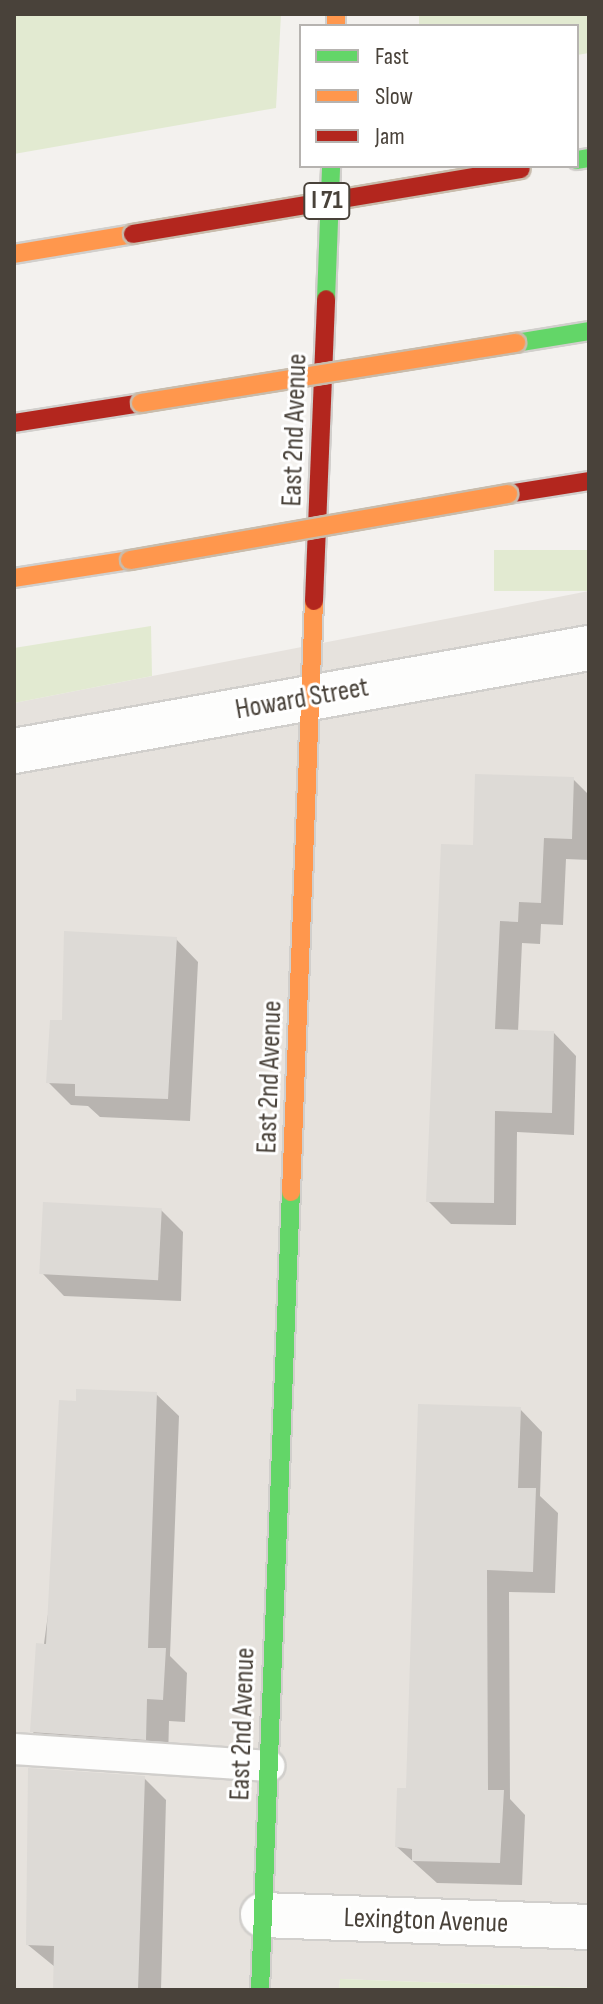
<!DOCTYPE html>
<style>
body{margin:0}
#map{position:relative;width:603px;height:2004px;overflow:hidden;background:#f3f1ee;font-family:"Sofia Sans Condensed",sans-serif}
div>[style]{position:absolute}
.residential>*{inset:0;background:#e6e2dd}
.green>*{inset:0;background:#e2ead1;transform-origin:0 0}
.shadow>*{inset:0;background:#0003}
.building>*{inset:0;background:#dddad6;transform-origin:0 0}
.roads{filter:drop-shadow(2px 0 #d1cfcc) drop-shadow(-2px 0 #d1cfcc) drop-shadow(0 2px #d1cfcc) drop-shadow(0 -2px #d1cfcc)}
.lane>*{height:30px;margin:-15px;padding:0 15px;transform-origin:15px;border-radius:15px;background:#fdfdfc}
.street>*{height:44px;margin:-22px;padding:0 22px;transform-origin:22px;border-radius:22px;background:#fdfdfc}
.fast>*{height:18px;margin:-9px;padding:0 9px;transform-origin:9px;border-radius:9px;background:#63d668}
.slow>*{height:18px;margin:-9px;padding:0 9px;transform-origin:9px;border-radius:9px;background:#ff974d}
.jam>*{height:18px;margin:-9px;padding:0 9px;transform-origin:9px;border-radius:9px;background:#b3261e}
.bridges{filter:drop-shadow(2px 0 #c8bcac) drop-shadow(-2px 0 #c8bcac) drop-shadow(0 2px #c8bcac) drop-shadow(0 -2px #c8bcac)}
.slow-bridge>*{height:18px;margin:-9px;padding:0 9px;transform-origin:9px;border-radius:9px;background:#ff974d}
.jam-bridge>*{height:18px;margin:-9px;padding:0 9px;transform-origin:9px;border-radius:9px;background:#b3261e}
span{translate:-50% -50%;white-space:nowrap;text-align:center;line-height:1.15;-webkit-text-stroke:6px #fff;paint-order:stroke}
.shield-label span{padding:2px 6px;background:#fff;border:2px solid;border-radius:6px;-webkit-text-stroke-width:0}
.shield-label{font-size:26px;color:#49423a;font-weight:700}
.street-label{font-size:28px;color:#49423a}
.frame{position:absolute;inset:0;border:16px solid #49423a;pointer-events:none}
.legend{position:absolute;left:299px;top:24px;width:280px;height:144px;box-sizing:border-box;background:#fff;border:2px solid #b6b3b0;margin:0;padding:10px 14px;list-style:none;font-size:24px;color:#49423a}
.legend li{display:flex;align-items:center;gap:16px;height:40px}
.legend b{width:40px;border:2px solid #b6b3b0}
</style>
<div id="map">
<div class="residential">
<div style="clip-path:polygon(589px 591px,589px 1988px,340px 1979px,339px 1990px,14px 1990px,14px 703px)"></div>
</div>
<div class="green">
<div style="clip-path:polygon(14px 14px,281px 14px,276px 108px,14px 154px)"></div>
<div style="clip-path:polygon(419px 14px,589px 14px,589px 53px,577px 55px,577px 26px,419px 26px)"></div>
<div style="left:589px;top:550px;width:41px;height:95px;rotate:90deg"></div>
<div style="clip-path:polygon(151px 626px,152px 676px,14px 703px,14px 648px)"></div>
<div style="clip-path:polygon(340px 1979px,589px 1988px,589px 1990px,339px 1990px)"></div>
</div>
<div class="shadow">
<div style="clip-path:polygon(573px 779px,589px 795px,589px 860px,566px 859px,563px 925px,541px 924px,540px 944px,522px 943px,518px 1032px,554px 1033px,576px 1056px,574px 1135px,517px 1132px,516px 1225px,451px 1224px,429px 1202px,475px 847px)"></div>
<div style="clip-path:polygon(176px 939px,198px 962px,190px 1121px,100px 1117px,88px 1106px,71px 1105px,48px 1082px)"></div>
<div style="clip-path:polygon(161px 1210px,183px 1232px,181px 1301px,64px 1296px,42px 1273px)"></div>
<div style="clip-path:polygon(156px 1394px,179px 1416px,170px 1656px,187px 1673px,185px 1722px,169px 1721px,168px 1761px,54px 1754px,32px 1731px,77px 1403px)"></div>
<div style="clip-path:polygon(520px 1409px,542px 1432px,540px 1496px,558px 1513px,555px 1593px,509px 1592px,510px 1799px,525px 1815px,522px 1885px,437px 1883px,397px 1847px)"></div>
<div style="clip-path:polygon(144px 1778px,166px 1800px,161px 1990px,55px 1990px,55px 1967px,28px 1945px)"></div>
</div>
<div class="building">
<div style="clip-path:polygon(475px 774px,574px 777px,572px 839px,544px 838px,541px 903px,519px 902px,518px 922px,500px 921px,495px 1029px,554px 1031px,552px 1113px,495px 1111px,494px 1203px,426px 1202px,441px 844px,473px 845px)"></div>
<div style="clip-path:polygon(64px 931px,177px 937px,168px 1099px,75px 1096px,75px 1084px,46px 1083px,50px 1020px,62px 1020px)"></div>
<div style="left:43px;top:1202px;width:119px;height:72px;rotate:3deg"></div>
<div style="clip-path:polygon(76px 1389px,157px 1392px,148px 1648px,166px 1648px,163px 1700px,147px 1699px,146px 1740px,30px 1732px,36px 1643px,46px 1644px,59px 1400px,76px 1401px)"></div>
<div style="clip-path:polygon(418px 1404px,521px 1407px,518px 1488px,536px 1488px,533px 1572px,487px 1570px,488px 1790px,504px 1790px,500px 1863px,412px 1861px,412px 1849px,395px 1847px,397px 1788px,406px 1788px)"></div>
<div style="clip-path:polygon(28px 1768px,145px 1776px,138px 1990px,53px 1990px,54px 1946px,26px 1945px)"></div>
</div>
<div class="roads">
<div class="lane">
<div style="left:14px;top:1749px;width:256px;rotate:3.8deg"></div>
</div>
<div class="street">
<div style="left:14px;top:751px;width:584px;rotate:-10.16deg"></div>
<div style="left:263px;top:1915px;width:326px;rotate:2.1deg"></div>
</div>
<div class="fast">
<div style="left:577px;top:160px;width:12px;rotate:-9deg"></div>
<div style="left:326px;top:299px;width:133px;rotate:-87.8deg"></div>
<div style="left:516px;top:343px;width:74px;rotate:-9.3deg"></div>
<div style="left:260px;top:1990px;width:799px;rotate:-87.78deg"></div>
</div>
<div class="slow">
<div style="left:336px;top:14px;width:12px;rotate:90deg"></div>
<div style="left:14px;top:254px;width:121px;rotate:-9.5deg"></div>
<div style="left:14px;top:578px;width:117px;rotate:-8.8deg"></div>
<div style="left:291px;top:1192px;width:591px;rotate:-87.77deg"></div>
</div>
<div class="jam">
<div style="left:14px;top:423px;width:129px;rotate:-8.9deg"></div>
<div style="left:508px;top:494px;width:82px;rotate:-9.1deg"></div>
<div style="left:314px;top:601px;width:302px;rotate:-87.7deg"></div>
</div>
</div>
<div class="bridges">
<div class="slow-bridge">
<div style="left:141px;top:403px;width:380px;rotate:-9.1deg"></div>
<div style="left:130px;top:560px;width:384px;rotate:-9.9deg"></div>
</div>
<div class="jam-bridge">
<div style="left:133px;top:234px;width:393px;rotate:-9.5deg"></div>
</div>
</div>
<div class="shield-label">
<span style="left:327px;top:201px">I 71</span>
</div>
<div class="street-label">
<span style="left:295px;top:430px;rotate:-88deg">East 2nd Avenue</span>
<span style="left:302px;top:699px;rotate:-10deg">Howard Street</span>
<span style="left:270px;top:1077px;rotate:-88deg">East 2nd Avenue</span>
<span style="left:243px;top:1724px;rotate:-88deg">East 2nd Avenue</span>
<span style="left:426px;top:1921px;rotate:2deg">Lexington Avenue</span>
</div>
<div class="frame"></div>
<ul class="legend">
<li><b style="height:10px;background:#63d668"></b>Fast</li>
<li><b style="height:10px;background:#ff974d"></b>Slow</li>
<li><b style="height:10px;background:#b3261e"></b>Jam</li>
</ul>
</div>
